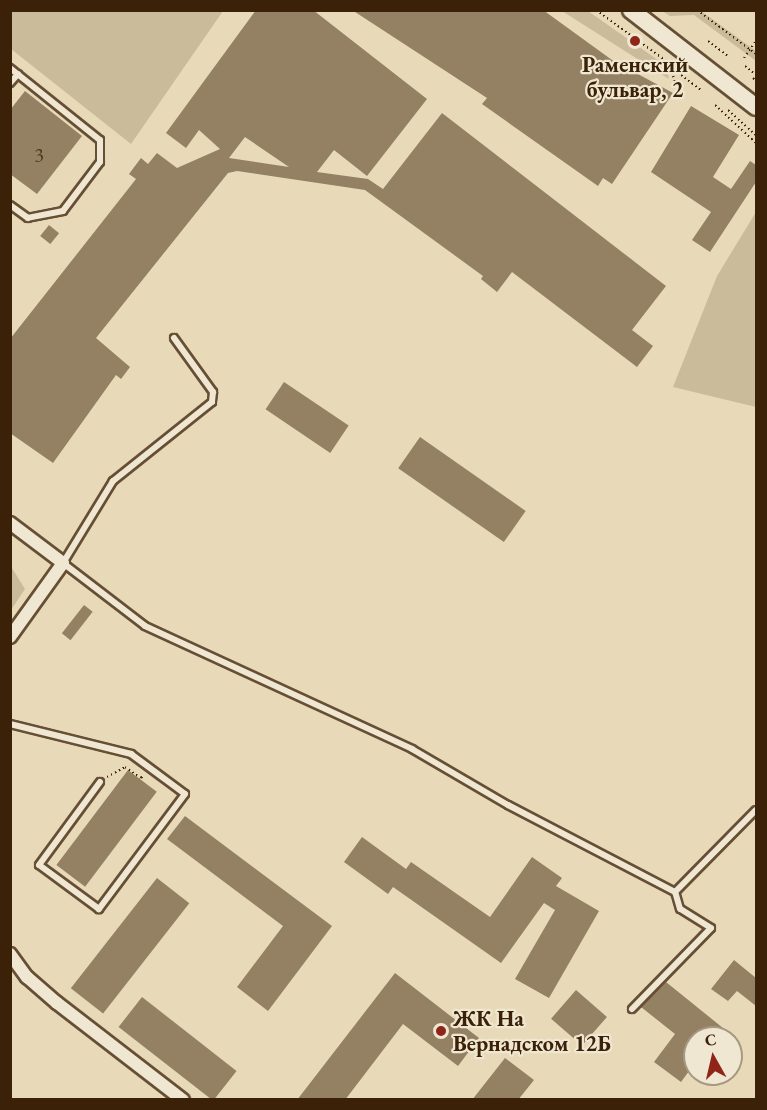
<!DOCTYPE html>
<meta charset="utf-8">
<style>
body{margin:0}
#map{position:relative;width:767px;height:1110px;overflow:hidden;background:#e8dab9;font-family:"EB Garamond",serif}
div>[style]{position:absolute}
.green>*{inset:0;background:#cabb9b}
.building>*{inset:0;background:#948164;transform-origin:0 0}
.path>*{height:2px;margin-top:-1px;transform-origin:0;background:repeating-linear-gradient(90deg,#3a2107 0 1.5px,transparent 0 4.5px)}
.roads{filter:drop-shadow(2px 0 #664f34) drop-shadow(-2px 0 #664f34) drop-shadow(0 2px #664f34) drop-shadow(0 -2px #664f34)}
.lane>*{height:6px;margin:-3px;padding:0 3px;transform-origin:3px;border-radius:3px;background:#f0e7d2}
.street>*{height:12px;margin:-6px;padding:0 6px;transform-origin:6px;border-radius:6px;background:#f0e7d2}
.secondary>*{height:16px;margin:-8px;padding:0 8px;transform-origin:8px;border-radius:8px;background:#f0e7d2}
.dots>*{width:16px;height:16px;translate:-50% -50%;box-sizing:border-box;border:3px solid #f0e7d2;border-radius:50%}
span{translate:-50% -50%;white-space:nowrap;text-align:center;line-height:1.15;-webkit-text-stroke:4.5px #f0e7d2;paint-order:stroke}
.number-label{font-size:20px;color:#50391e}
.number-label span{-webkit-text-stroke-width:0}
.poi-label{font-size:22px;color:#3a2107;font-weight:700}
.left{translate:0 -50%;text-align:left}
.frame{position:absolute;inset:0;border:12px solid #3a2107;pointer-events:none}
.north{position:absolute;left:683px;top:1026px;width:60px;height:60px;box-sizing:border-box;background:#f0e7d2;border:2px solid #a79881;border-radius:50%;rotate:352deg;font-size:16px;font-weight:700;line-height:24px;text-align:center;color:#3a2107}
.north::after{content:'';display:block;margin:auto;width:21px;height:27px;background:#8f2418;clip-path:polygon(50% 0,100% 100%,50% 72%,0 100%)}
</style>
<div id="map">
<div class="green">
<div style="clip-path:polygon(10px 11px,11px 10px,223px 11px,131px 144px,11px 49px)"></div>
<div style="clip-path:polygon(562px 11px,588px 11px,665px 65px,669px 79px)"></div>
<div style="clip-path:polygon(662px 11px,701px 11px,756px 51px,756px 61px,694px 15px,670px 16px)"></div>
<div style="clip-path:polygon(756px 212px,756px 407px,673px 387px,717px 276px)"></div>
<div style="clip-path:polygon(10px 565px,25px 589px,11px 610px,10px 610px)"></div>
</div>
<div class="building">
<div style="clip-path:polygon(evenodd,256px 10px,313px 10px,427px 99px,367px 176px,334px 150px,317px 172px,368px 179px,383px 189px,442px 113px,666px 286px,632px 330px,653px 346px,637px 367px,512px 272px,497px 292px,481px 279px,483px 276px,365px 190px,237px 171px,228px 173px,96px 338px,130px 367px,121px 379px,116px 375px,53px 463px,10px 433px,10px 339px,136px 179px,129px 174px,141px 158px,148px 164px,157px 153px,177px 168px,220px 149px,199px 130px,186px 148px,166px 133px,256px 10px,245px 137px,289px 167px,229px 158px,245px 137px)"></div>
<div style="clip-path:polygon(352px 10px,543px 10px,612px 60px,673px 93px,612px 184px,603px 178px,598px 186px,482px 104px,487px 98px)"></div>
<div style="clip-path:polygon(25px 91px,82px 136px,37px 194px,10px 174px,10px 110px)"></div>
<div style="clip-path:polygon(691px 106px,739px 135px,713px 177px,731px 189px,750px 161px,756px 165px,756px 182px,710px 252px,692px 240px,711px 212px,651px 172px)"></div>
<div style="left:49px;top:225px;width:13px;height:14px;rotate:39deg"></div>
<div style="left:284px;top:382px;width:78px;height:33px;rotate:34deg"></div>
<div style="left:420px;top:437px;width:129px;height:38px;rotate:35deg"></div>
<div style="left:84px;top:605px;width:11px;height:36px;rotate:38deg"></div>
<div style="left:128px;top:770px;width:36px;height:119px;rotate:37deg"></div>
<div style="clip-path:polygon(185px 816px,332px 926px,268px 1011px,237px 987px,283px 926px,167px 839px)"></div>
<div style="clip-path:polygon(362px 837px,406px 869px,411px 862px,490px 917px,532px 857px,562px 878px,556px 886px,599px 911px,549px 998px,515px 979px,555px 910px,544px 903px,501px 963px,393px 887px,388px 894px,344px 862px)"></div>
<div style="left:157px;top:878px;width:41px;height:140px;rotate:38deg"></div>
<div style="clip-path:polygon(734px 960px,756px 978px,756px 1006px,737px 991px,728px 1001px,711px 989px)"></div>
<div style="clip-path:polygon(395px 973px,479px 1038px,458px 1066px,403px 1024px,345px 1100px,297px 1100px)"></div>
<div style="clip-path:polygon(666px 982px,723px 1028px,715px 1038px,695px 1038px,695px 1063px,681px 1082px,654px 1062px,675px 1034px,641px 1007px)"></div>
<div style="left:576px;top:990px;width:41px;height:38px;rotate:41deg"></div>
<div style="left:142px;top:997px;width:120px;height:38px;rotate:38deg"></div>
<div style="clip-path:polygon(505px 1058px,534px 1080px,518px 1100px,472px 1100px)"></div>
</div>
<div class="path">
<div style="left:596px;top:10px;width:90px;rotate:36deg"></div>
<div style="left:669px;top:63px;width:19px;rotate:72deg"></div>
<div style="left:697px;top:10px;width:74px;rotate:36.7deg"></div>
<div style="left:708px;top:41px;width:26px;rotate:37deg"></div>
<div style="left:744px;top:58px;width:21px;rotate:-55deg"></div>
<div style="left:745px;top:66px;width:14px;rotate:39deg"></div>
<div style="left:681px;top:75px;width:26px;rotate:37deg"></div>
<div style="left:753px;top:78px;width:4px;rotate:45deg"></div>
<div style="left:715px;top:105px;width:56px;rotate:42.8deg"></div>
<div style="left:728px;top:110px;width:38px;rotate:42deg"></div>
<div style="left:107px;top:777px;width:21px;rotate:-29deg"></div>
<div style="left:125px;top:767px;width:19px;rotate:35deg"></div>
<div style="left:141px;top:778px;width:4px;rotate:-45deg"></div>
</div>
<div class="roads">
<div class="lane">
<div style="left:10px;top:68px;width:115px;rotate:38.7deg"></div>
<div style="left:100px;top:140px;width:22px;rotate:90deg"></div>
<div style="left:100px;top:162px;width:61px;rotate:127.1deg"></div>
<div style="left:63px;top:211px;width:36px;rotate:169deg"></div>
<div style="left:28px;top:218px;width:22px;rotate:-144deg"></div>
<div style="left:10px;top:83px;width:12px;rotate:-48deg"></div>
<div style="left:174px;top:338px;width:67px;rotate:54.2deg"></div>
<div style="left:213px;top:392px;width:10px;rotate:96deg"></div>
<div style="left:212px;top:402px;width:127px;rotate:141.4deg"></div>
<div style="left:113px;top:481px;width:96px;rotate:121.4deg"></div>
<div style="left:63px;top:563px;width:103px;rotate:37.5deg"></div>
<div style="left:145px;top:626px;width:294px;rotate:24.7deg"></div>
<div style="left:412px;top:749px;width:111px;rotate:30.3deg"></div>
<div style="left:508px;top:805px;width:188px;rotate:27.5deg"></div>
<div style="left:675px;top:892px;width:115px;rotate:-45.4deg"></div>
<div style="left:10px;top:724px;width:125px;rotate:13.9deg"></div>
<div style="left:131px;top:754px;width:67px;rotate:36.5deg"></div>
<div style="left:185px;top:794px;width:144px;rotate:126.8deg"></div>
<div style="left:99px;top:909px;width:74px;rotate:-143.7deg"></div>
<div style="left:39px;top:865px;width:103px;rotate:-53.7deg"></div>
<div style="left:632px;top:1009px;width:113px;rotate:-45.7deg"></div>
<div style="left:711px;top:928px;width:36px;rotate:-148deg"></div>
<div style="left:680px;top:909px;width:18px;rotate:-106deg"></div>
</div>
<div class="street">
<div style="left:10px;top:523px;width:66px;rotate:37deg"></div>
<div style="left:63px;top:563px;width:91px;rotate:125.6deg"></div>
<div style="left:10px;top:954px;width:29px;rotate:54deg"></div>
<div style="left:27px;top:977px;width:40px;rotate:41deg"></div>
<div style="left:57px;top:1003px;width:159px;rotate:37.6deg"></div>
</div>
<div class="secondary">
<div style="left:631px;top:10px;width:158px;rotate:37.8deg"></div>
</div>
</div>
<div class="dots">
<div style="left:635px;top:41px;background:#8f2418"></div>
<div style="left:441px;top:1031px;background:#8f2418"></div>
</div>
<div class="number-label">
<span style="left:39px;top:155px">3</span>
</div>
<div class="poi-label">
<span style="left:635px;top:77px">Раменский<br>бульвар, 2</span>
<span class="left" style="left:453px;top:1031px">ЖК На<br>Вернадском 12Б</span>
</div>
<div class="frame"></div>
<div class="north">С</div>
</div>
